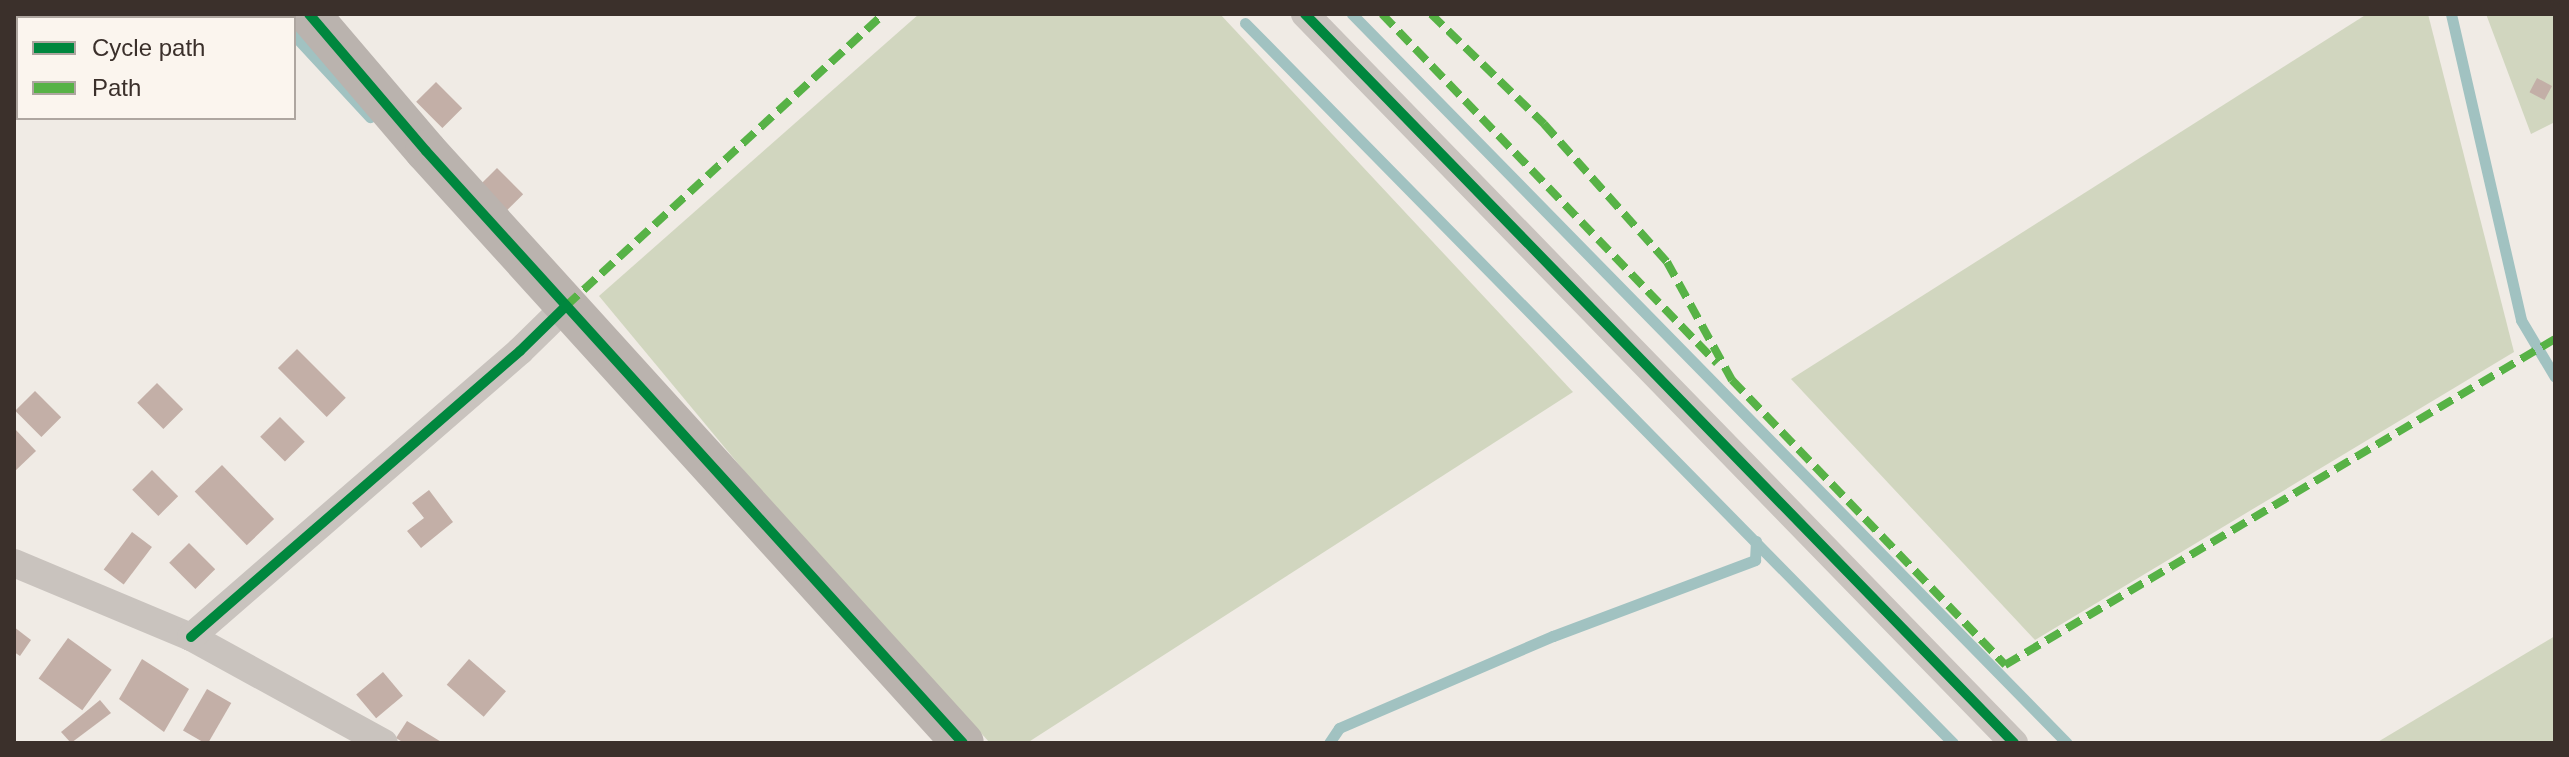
<!DOCTYPE html>
<style>
body{margin:0}
#map{position:relative;width:2569px;height:757px;overflow:hidden;background:#f0ebe5;font-family:Helvetica,sans-serif}
div>[style]{position:absolute}
.green>*{inset:0;background:#d1d6bf}
.stream>*{height:11px;margin:-5.5px;padding:0 5.5px;transform-origin:5.5px;border-radius:5.5px;background:#a1c2c1}
.building>*{inset:0;background:#c3afa7;transform-origin:0 0}
.street>*{height:28px;margin:-14px;padding:0 14px;transform-origin:14px;border-radius:14px;background:#c9c3be}
.secondary>*{height:42px;margin:-21px;padding:0 21px;transform-origin:21px;border-radius:21px;background:#bab3ae}
.quiet>*{height:8px;margin-top:-4px;transform-origin:0;background:repeating-linear-gradient(90deg,#57b246 0 16px,transparent 0 24px)}
.cycleway>*{height:10px;margin:-5px;padding:0 5px;transform-origin:5px;border-radius:5px;background:#00873e}
span{translate:-50% -50%;white-space:nowrap;text-align:center;line-height:1.15;-webkit-text-stroke:6px #fbf5ee;paint-order:stroke}
.frame{position:absolute;inset:0;border:16px solid #3b302b;pointer-events:none}
.legend{position:absolute;left:16px;top:16px;width:280px;height:104px;box-sizing:border-box;background:#fbf5ee;border:2px solid #aea6a0;margin:0;padding:10px 14px;list-style:none;font-size:24px;color:#3b302b}
.legend li{display:flex;align-items:center;gap:16px;height:40px}
.legend b{width:40px;border:2px solid #aea6a0}
</style>
<div id="map">
<div class="green">
<div style="clip-path:polygon(919px 14px,1220px 14px,1573px 392px,1027px 743px,990px 743px,750px 478px,599px 296px)"></div>
<div style="clip-path:polygon(2367px 14px,2428px 14px,2514px 352px,2035px 640px,1791px 379px)"></div>
<div style="clip-path:polygon(2486px 14px,2555px 14px,2555px 122px,2531px 134px)"></div>
<div style="clip-path:polygon(2555px 636px,2555px 743px,2376px 743px)"></div>
</div>
<div class="stream">
<div style="left:274px;top:14px;width:6px;rotate:45deg"></div>
<div style="left:1352px;top:14px;width:1021px;rotate:45.56deg"></div>
<div style="left:2451px;top:14px;width:314px;rotate:77.1deg"></div>
<div style="left:2521px;top:320px;width:66px;rotate:59.2deg"></div>
<div style="left:1245px;top:23px;width:1010px;rotate:45.48deg"></div>
<div style="left:294px;top:35px;width:112px;rotate:47.2deg"></div>
<div style="left:1329px;top:743px;width:18px;rotate:-56deg"></div>
<div style="left:1339px;top:728px;width:233px;rotate:-23.3deg"></div>
<div style="left:1553px;top:636px;width:216px;rotate:-20.6deg"></div>
<div style="left:1755px;top:560px;width:19px;rotate:-87deg"></div>
</div>
<div class="building">
<div style="left:2537px;top:78px;width:17px;height:16px;rotate:28deg"></div>
<div style="left:436px;top:82px;width:37px;height:28px;rotate:45deg"></div>
<div style="left:497px;top:168px;width:37px;height:28px;rotate:45deg"></div>
<div style="left:297px;top:349px;width:69px;height:27px;rotate:45deg"></div>
<div style="left:157px;top:383px;width:37px;height:28px;rotate:45deg"></div>
<div style="left:35px;top:391px;width:37px;height:28px;rotate:45deg"></div>
<div style="left:280px;top:417px;width:35px;height:28px;rotate:45deg"></div>
<div style="clip-path:polygon(14px 428px,36px 451px,14px 472px)"></div>
<div style="left:222px;top:465px;width:75px;height:38px;rotate:46deg"></div>
<div style="left:152px;top:470px;width:37px;height:28px;rotate:45deg"></div>
<div style="clip-path:polygon(429px 490px,453px 522px,421px 548px,407px 531px,424px 518px,412px 503px)"></div>
<div style="left:132px;top:532px;width:25px;height:47px;rotate:37deg"></div>
<div style="left:189px;top:543px;width:37px;height:28px;rotate:45deg"></div>
<div style="clip-path:polygon(14px 627px,31px 640px,20px 656px,14px 652px)"></div>
<div style="left:68px;top:638px;width:54px;height:50px;rotate:36deg"></div>
<div style="clip-path:polygon(142px 659px,189px 689px,164px 732px,119px 699px)"></div>
<div style="left:469px;top:659px;width:49px;height:34px;rotate:41deg"></div>
<div style="left:383px;top:672px;width:31px;height:35px;rotate:50deg"></div>
<div style="left:207px;top:689px;width:28px;height:48px;rotate:30deg"></div>
<div style="clip-path:polygon(100px 700px,111px 713px,71px 743px,61px 732px)"></div>
<div style="clip-path:polygon(407px 721px,443px 743px,404px 743px,396px 738px)"></div>
</div>
<div class="street">
<div style="left:1305px;top:14px;width:1017px;rotate:45.8deg"></div>
<div style="left:14px;top:563px;width:192px;rotate:22.7deg"></div>
<div style="left:191px;top:637px;width:220px;rotate:28.8deg"></div>
<div style="left:191px;top:637px;width:436px;rotate:-41deg"></div>
<div style="left:520px;top:351px;width:64px;rotate:-44.4deg"></div>
</div>
<div class="secondary">
<div style="left:309px;top:14px;width:180px;rotate:49.5deg"></div>
<div style="left:426px;top:151px;width:799px;rotate:47.79deg"></div>
</div>
<div class="quiet">
<div style="left:1382px;top:14px;width:484px;rotate:46.2deg"></div>
<div style="left:1431px;top:14px;width:158px;rotate:44.2deg"></div>
<div style="left:1544px;top:124px;width:185px;rotate:48.3deg"></div>
<div style="left:1667px;top:262px;width:135px;rotate:61.2deg"></div>
<div style="left:1732px;top:380px;width:395px;rotate:46.2deg"></div>
<div style="left:2005px;top:665px;width:639px;rotate:-30.66deg"></div>
<div style="left:566px;top:306px;width:431px;rotate:-42.6deg"></div>
</div>
<div class="cycleway">
<div style="left:309px;top:14px;width:180px;rotate:49.5deg"></div>
<div style="left:426px;top:151px;width:799px;rotate:47.79deg"></div>
<div style="left:1305px;top:14px;width:1017px;rotate:45.8deg"></div>
<div style="left:191px;top:637px;width:436px;rotate:-41deg"></div>
<div style="left:520px;top:351px;width:64px;rotate:-44.4deg"></div>
</div>
<div class="frame"></div>
<ul class="legend">
<li><b style="height:10px;background:#00873e"></b>Cycle path</li>
<li><b style="height:10px;background:#57b246"></b>Path</li>
</ul>
</div>
